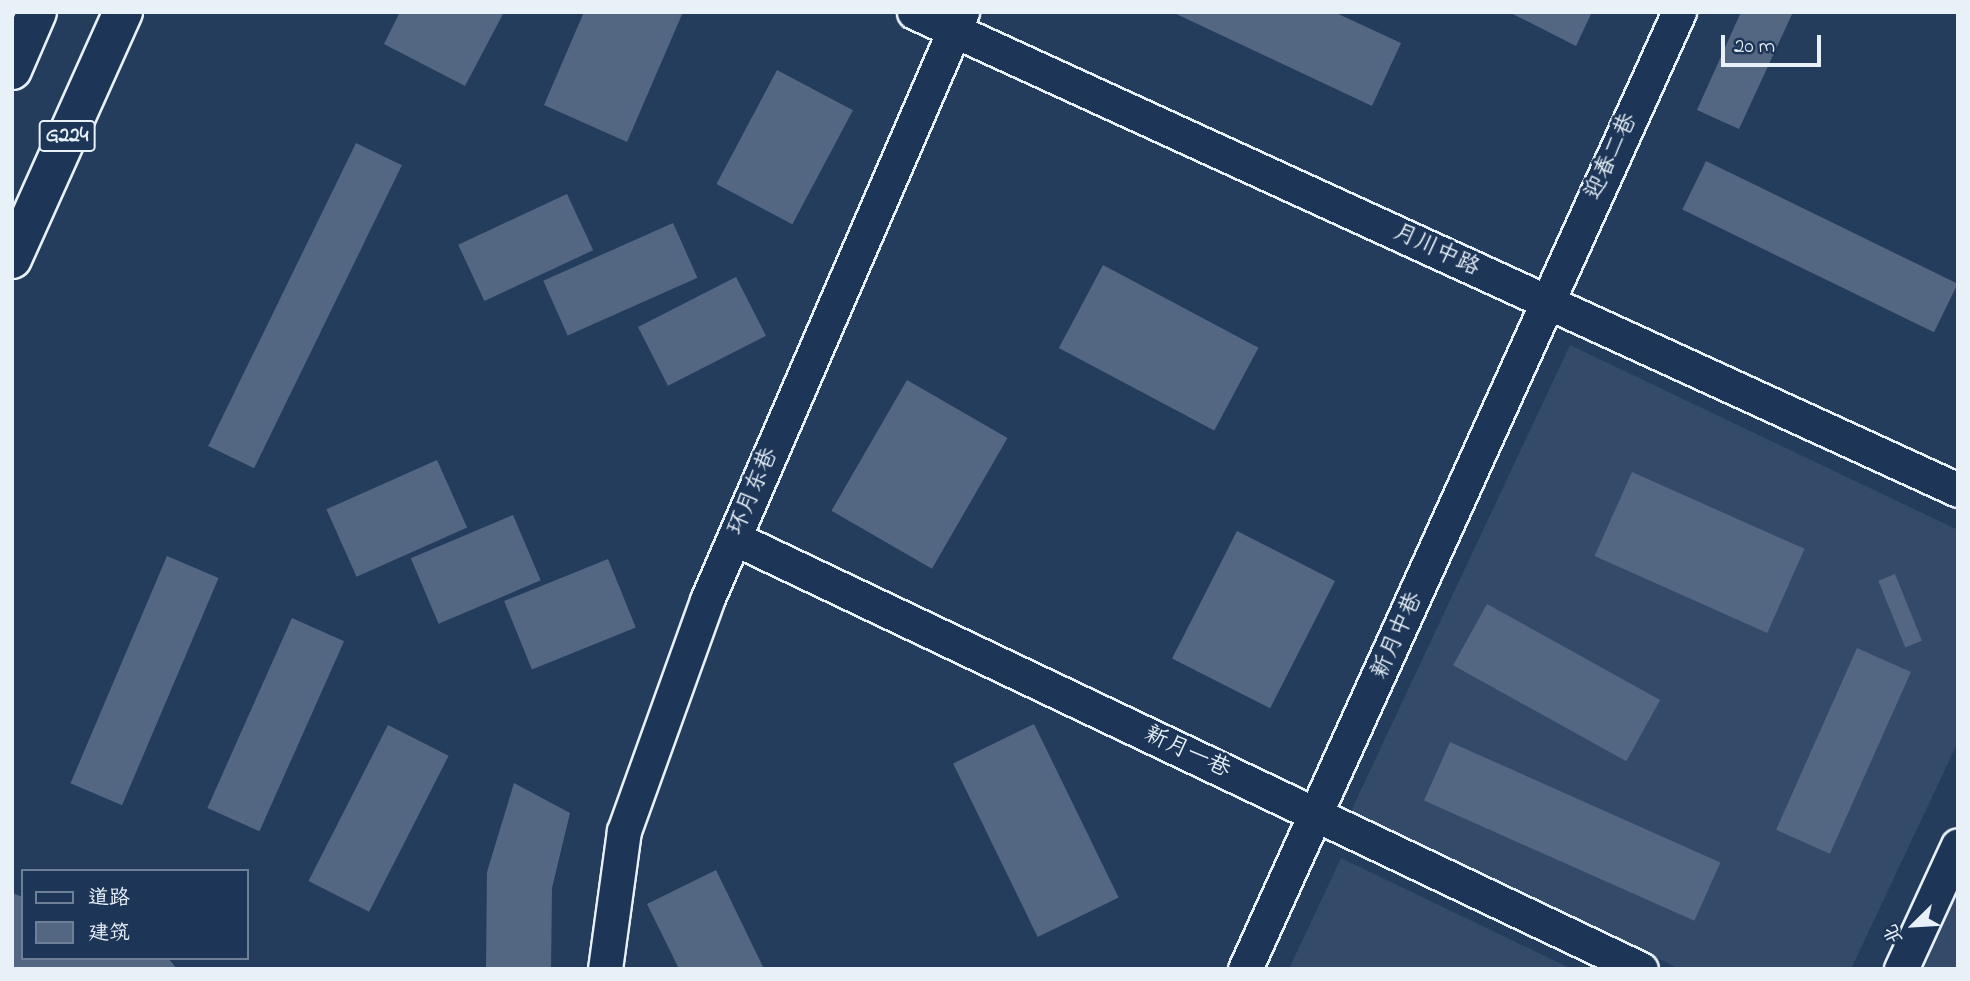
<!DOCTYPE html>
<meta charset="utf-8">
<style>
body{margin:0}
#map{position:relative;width:1970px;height:981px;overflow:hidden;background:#253d5d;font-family:"Indie Flower","LXGW WenKai TC",sans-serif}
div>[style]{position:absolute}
.built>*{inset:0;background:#334a68}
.building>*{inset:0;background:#536782;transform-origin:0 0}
.roads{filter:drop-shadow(2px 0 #e8f1f8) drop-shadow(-2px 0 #e8f1f8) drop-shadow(0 2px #e8f1f8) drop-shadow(0 -2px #e8f1f8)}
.minor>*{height:33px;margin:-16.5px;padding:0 16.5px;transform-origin:16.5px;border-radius:16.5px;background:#1d3557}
.highway>*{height:38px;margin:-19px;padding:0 19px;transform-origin:19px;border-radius:19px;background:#1d3557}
span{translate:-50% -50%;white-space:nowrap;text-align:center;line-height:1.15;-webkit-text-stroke:6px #1d3557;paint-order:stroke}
.shield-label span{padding:2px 5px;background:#1d3557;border:2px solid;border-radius:5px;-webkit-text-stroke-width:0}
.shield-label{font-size:21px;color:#e8f1f8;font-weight:700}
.street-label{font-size:23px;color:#e8f1f8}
.frame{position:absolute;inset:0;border:14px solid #e8f1f8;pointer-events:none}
.legend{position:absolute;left:21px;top:869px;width:228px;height:91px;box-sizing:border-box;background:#1d3557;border:2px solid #6e8097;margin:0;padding:9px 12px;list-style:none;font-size:21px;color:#e8f1f8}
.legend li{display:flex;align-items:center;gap:14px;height:35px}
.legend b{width:35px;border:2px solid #6e8097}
.north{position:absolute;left:1879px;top:890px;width:70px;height:70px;-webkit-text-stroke:5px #1d3557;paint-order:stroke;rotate:246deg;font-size:19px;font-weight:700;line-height:28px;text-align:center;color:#e8f1f8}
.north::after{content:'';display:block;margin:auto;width:24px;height:32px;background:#e8f1f8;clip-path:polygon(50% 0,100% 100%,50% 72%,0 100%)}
.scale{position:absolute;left:1721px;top:35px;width:100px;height:32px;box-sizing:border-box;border:4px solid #e8f1f8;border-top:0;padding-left:9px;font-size:21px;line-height:24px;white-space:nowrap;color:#e8f1f8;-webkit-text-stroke:5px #1d3557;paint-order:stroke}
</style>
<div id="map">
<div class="built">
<div style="clip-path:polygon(1570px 345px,1958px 530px,1958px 742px,1851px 969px,1680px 969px,1351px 811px)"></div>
<div style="clip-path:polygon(1341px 858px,1572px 969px,1289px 969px)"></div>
<div style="clip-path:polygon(1958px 881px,1958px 969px,1920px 969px)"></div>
</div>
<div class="building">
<div style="clip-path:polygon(400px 12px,504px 12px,465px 86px,384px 44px)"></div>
<div style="clip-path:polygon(584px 12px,683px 12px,627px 142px,544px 105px)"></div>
<div style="clip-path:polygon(1172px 12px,1334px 12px,1401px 43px,1372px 106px)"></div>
<div style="clip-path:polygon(1509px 12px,1592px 12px,1576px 46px)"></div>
<div style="clip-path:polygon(1741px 12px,1793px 12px,1739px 129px,1697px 110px)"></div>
<div style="left:777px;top:70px;width:86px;height:129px;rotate:28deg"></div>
<div style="left:356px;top:143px;width:51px;height:337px;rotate:26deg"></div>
<div style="left:1706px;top:161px;width:280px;height:54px;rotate:26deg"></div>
<div style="left:567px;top:194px;width:62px;height:120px;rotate:65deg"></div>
<div style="left:673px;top:223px;width:60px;height:142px;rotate:66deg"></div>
<div style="left:1103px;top:265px;width:176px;height:94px;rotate:28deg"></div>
<div style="left:736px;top:277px;width:66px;height:110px;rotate:63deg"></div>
<div style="left:907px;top:380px;width:116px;height:151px;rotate:30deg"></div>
<div style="left:437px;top:460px;width:74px;height:121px;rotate:66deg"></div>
<div style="left:1632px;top:472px;width:189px;height:92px;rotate:24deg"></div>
<div style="left:513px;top:515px;width:71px;height:111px;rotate:67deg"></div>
<div style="left:1237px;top:531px;width:110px;height:143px;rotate:27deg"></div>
<div style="left:167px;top:556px;width:56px;height:247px;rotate:23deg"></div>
<div style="left:608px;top:559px;width:74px;height:112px;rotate:68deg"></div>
<div style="left:1895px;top:574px;width:72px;height:18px;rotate:68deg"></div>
<div style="left:1487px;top:604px;width:198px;height:70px;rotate:29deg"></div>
<div style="left:292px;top:618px;width:57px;height:208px;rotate:24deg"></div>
<div style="left:1857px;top:648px;width:59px;height:199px;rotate:24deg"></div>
<div style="left:1034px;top:724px;width:193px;height:90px;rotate:64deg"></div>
<div style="left:388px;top:725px;width:68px;height:175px;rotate:27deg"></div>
<div style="left:1450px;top:742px;width:296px;height:64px;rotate:24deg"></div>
<div style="clip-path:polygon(514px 783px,570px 813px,552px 888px,551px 969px,486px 969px,487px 872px)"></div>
<div style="clip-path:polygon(716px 870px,764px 969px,679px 969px,647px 904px)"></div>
<div style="clip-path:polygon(12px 893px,23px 897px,23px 958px,168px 958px,177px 969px,12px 969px)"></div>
</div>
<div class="roads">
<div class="minor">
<div style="left:914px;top:12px;width:1148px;rotate:24.6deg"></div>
<div style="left:734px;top:538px;width:1004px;rotate:25.42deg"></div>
<div style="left:605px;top:969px;width:139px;rotate:-82.2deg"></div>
<div style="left:624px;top:831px;width:245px;rotate:-70.2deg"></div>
<div style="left:707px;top:600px;width:641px;rotate:-66.55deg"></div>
<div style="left:1245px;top:969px;width:1051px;rotate:-65.61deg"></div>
<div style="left:1901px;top:969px;width:136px;rotate:-65.3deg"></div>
</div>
<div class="highway">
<div style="left:12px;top:70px;width:63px;rotate:-66.7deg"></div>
<div style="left:12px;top:259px;width:271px;rotate:-65.8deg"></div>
</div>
</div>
<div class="shield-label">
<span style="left:67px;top:136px">G224</span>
</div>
<div class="street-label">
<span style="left:1612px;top:157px;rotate:-65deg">迎春二巷</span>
<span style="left:1436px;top:251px;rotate:25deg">月川中路</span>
<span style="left:754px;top:492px;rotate:-67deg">环月东巷</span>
<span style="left:1398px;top:636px;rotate:-66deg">新月中巷</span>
<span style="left:1187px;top:753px;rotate:25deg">新月一巷</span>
</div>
<div class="frame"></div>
<ul class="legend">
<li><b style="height:9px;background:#1d3557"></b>道路</li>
<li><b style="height:19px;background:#536782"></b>建筑</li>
</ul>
<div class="north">北</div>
<div class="scale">20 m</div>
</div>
